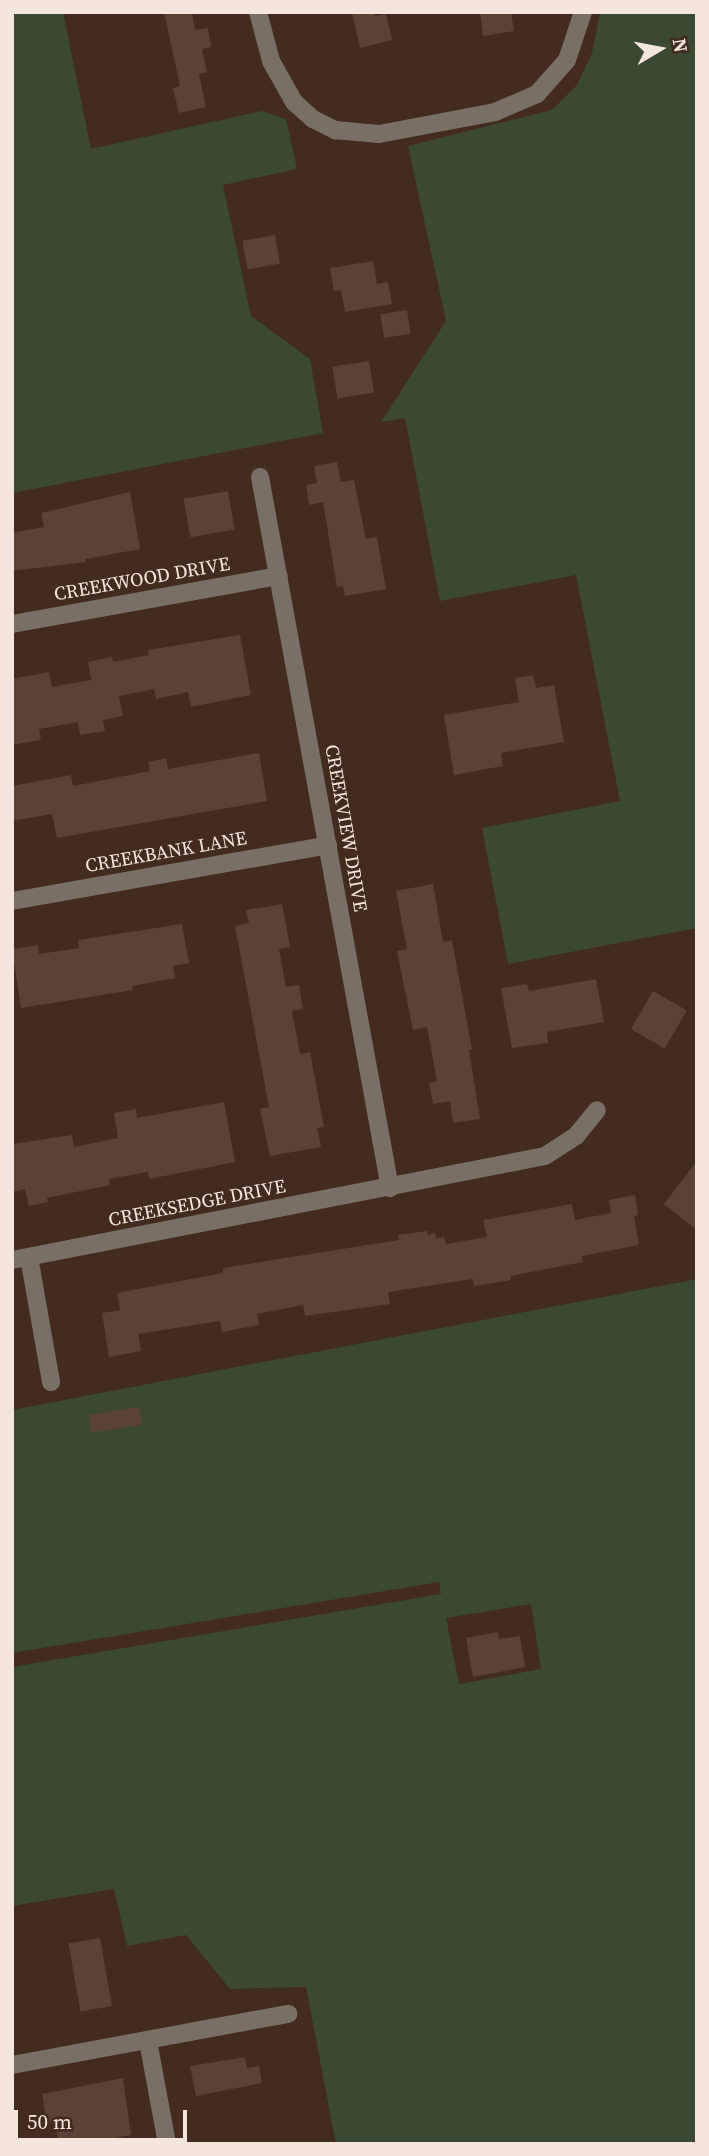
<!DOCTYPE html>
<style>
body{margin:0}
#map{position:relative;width:709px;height:2156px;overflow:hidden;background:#432b21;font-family:"Source Serif 4",serif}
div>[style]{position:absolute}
.green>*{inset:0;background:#3b4834}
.building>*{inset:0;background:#5a4237;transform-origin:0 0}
.minor>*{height:18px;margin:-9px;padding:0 9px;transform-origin:9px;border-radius:9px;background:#787066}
span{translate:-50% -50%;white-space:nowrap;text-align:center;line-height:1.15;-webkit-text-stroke:5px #432b21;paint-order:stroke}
.street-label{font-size:19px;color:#f5e5df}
.frame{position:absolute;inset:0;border:14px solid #f5e5df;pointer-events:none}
.north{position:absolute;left:625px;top:14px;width:70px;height:70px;-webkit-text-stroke:5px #432b21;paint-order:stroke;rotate:80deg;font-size:19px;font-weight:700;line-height:28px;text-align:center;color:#f5e5df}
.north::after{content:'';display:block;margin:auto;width:24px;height:32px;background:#f5e5df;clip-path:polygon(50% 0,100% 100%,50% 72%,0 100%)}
.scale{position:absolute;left:14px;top:2110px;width:173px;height:32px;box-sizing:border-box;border:4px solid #f5e5df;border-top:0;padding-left:9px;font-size:21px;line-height:24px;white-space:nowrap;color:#f5e5df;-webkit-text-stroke:5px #432b21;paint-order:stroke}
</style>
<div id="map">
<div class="green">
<div style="clip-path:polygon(12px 12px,63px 12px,91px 149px,262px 111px,286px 119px,297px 169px,223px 185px,251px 316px,310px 359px,323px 433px,12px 493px)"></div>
<div style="clip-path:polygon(600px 12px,697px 12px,697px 928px,508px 964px,482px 828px,620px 801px,576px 575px,440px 601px,405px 418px,381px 422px,446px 321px,408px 146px,552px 110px,577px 85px,592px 53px)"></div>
<div style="clip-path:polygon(evenodd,697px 1279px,697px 2144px,336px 2144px,306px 1987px,230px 1989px,186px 1935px,127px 1946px,114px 1889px,12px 1906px,12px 1667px,441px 1594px,439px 1582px,12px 1653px,12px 1410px,697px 1279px,531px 1604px,541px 1669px,459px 1684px,446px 1618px,531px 1604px)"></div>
</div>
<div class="building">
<div style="clip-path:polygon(164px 12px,192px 12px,195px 30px,208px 28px,211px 47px,202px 49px,207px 72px,199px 74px,206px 107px,179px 113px,173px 88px,180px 86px)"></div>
<div style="clip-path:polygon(352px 12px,374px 12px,375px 16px,386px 14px,392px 40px,360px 48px)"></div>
<div style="clip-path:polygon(480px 12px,511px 12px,514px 31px,483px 36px)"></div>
<div style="left:275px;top:235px;width:29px;height:33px;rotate:80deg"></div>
<div style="clip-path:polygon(373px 261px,377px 284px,388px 282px,392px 304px,345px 312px,341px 290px,334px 291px,330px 268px)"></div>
<div style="left:407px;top:310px;width:24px;height:27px;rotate:81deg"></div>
<div style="left:369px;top:361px;width:32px;height:37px;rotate:81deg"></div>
<div style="clip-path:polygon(337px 462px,341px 482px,354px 480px,366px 539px,377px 537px,386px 589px,345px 596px,343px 586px,337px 587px,323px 502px,309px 505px,306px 485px,317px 483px,314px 466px)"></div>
<div style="left:228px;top:491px;width:39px;height:45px;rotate:80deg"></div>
<div style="clip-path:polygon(130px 492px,140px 549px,85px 559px,86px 562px,12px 571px,12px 533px,44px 527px,41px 513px)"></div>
<div style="clip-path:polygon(240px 635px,251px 695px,191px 707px,188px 692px,156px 699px,154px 689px,119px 696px,123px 716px,103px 720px,105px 731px,80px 735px,78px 722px,39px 729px,41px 740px,12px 745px,12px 679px,49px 672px,52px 687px,91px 680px,88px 662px,112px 657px,113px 662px,149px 655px,148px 650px)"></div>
<div style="clip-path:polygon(533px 675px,536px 688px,554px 685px,564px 742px,501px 753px,503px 766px,454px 775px,444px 715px,519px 702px,515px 678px)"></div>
<div style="clip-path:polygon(259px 753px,267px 801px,57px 838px,52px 814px,12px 821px,12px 786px,71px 775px,73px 786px,150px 771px,148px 762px,166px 758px,168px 769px)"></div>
<div style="clip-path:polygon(433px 884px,443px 942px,452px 940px,472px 1049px,469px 1050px,480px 1119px,453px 1123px,450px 1101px,433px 1104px,429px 1083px,437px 1081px,427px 1027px,413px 1030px,397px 951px,407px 949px,396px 891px)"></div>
<div style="clip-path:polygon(282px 904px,290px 947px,279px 949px,286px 987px,299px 985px,303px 1009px,292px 1011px,300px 1054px,310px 1052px,324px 1127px,317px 1128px,321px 1147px,270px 1156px,260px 1109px,269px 1107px,235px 926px,249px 923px,246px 910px)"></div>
<div style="clip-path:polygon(182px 924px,189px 963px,173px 966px,175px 978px,132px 986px,133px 990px,21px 1008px,12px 949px,38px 945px,39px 954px,79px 948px,78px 940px)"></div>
<div style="clip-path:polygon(596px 979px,604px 1022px,547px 1032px,548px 1043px,512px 1048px,501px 988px,527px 984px,529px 991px)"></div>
<div style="left:653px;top:991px;width:39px;height:44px;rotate:30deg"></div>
<div style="clip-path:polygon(224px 1102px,235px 1162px,149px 1179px,148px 1172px,109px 1179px,110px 1185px,47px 1198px,48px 1202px,29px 1206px,25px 1189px,12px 1192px,12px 1144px,72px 1135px,74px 1147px,118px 1138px,114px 1113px,136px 1109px,137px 1118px)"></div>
<div style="clip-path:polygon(697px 1161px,697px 1230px,664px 1204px)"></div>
<div style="clip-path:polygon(635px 1195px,638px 1215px,634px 1216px,639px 1245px,582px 1256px,583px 1262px,510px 1276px,511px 1280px,474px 1286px,473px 1279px,388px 1292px,390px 1304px,305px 1316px,303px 1305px,257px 1314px,259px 1325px,222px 1332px,220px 1321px,138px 1334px,141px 1351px,109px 1357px,102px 1313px,120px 1310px,117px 1293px,223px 1273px,223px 1268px,399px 1240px,398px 1235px,427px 1231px,428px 1235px,435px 1233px,436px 1238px,444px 1237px,446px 1244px,487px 1237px,483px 1220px,572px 1204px,575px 1220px,611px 1213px,609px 1200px)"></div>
<div style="left:139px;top:1407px;width:18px;height:51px;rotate:81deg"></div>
<div style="clip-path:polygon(498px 1632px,499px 1639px,520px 1636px,525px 1667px,473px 1677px,466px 1638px)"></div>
<div style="left:100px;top:1938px;width:69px;height:32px;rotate:80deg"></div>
<div style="clip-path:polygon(245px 2057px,247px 2068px,259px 2066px,262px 2083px,196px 2096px,190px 2066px)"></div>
<div style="clip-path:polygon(123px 2078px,131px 2135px,81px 2144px,59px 2144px,55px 2121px,47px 2123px,42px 2094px)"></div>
</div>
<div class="minor">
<div style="left:258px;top:12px;width:51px;rotate:75.1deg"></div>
<div style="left:271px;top:61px;width:47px;rotate:60.7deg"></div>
<div style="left:294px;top:102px;width:25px;rotate:42deg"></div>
<div style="left:313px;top:119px;width:25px;rotate:27deg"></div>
<div style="left:335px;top:130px;width:44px;rotate:5.2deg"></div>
<div style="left:379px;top:134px;width:118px;rotate:-10.7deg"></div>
<div style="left:495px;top:112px;width:46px;rotate:-23.2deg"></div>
<div style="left:537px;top:94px;width:45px;rotate:-48.6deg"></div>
<div style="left:567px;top:60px;width:51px;rotate:-71.6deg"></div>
<div style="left:260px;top:477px;width:723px;rotate:79.64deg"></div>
<div style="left:12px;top:624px;width:271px;rotate:-10.2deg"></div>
<div style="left:12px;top:901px;width:321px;rotate:-10deg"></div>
<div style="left:29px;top:1257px;width:127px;rotate:80deg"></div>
<div style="left:12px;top:1260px;width:543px;rotate:-11.04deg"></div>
<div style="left:545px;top:1156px;width:37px;rotate:-33deg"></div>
<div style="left:576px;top:1136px;width:33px;rotate:-51deg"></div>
<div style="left:148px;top:2041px;width:105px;rotate:79.5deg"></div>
<div style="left:12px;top:2065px;width:281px;rotate:-10.5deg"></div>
</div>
<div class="street-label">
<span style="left:142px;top:579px;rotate:-10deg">CREEKWOOD DRIVE</span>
<span style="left:346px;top:828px;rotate:80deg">CREEKVIEW DRIVE</span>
<span style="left:166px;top:852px;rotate:-10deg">CREEKBANK LANE</span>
<span style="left:197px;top:1203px;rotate:-11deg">CREEKSEDGE DRIVE</span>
</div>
<div class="frame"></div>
<div class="north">N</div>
<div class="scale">50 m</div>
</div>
